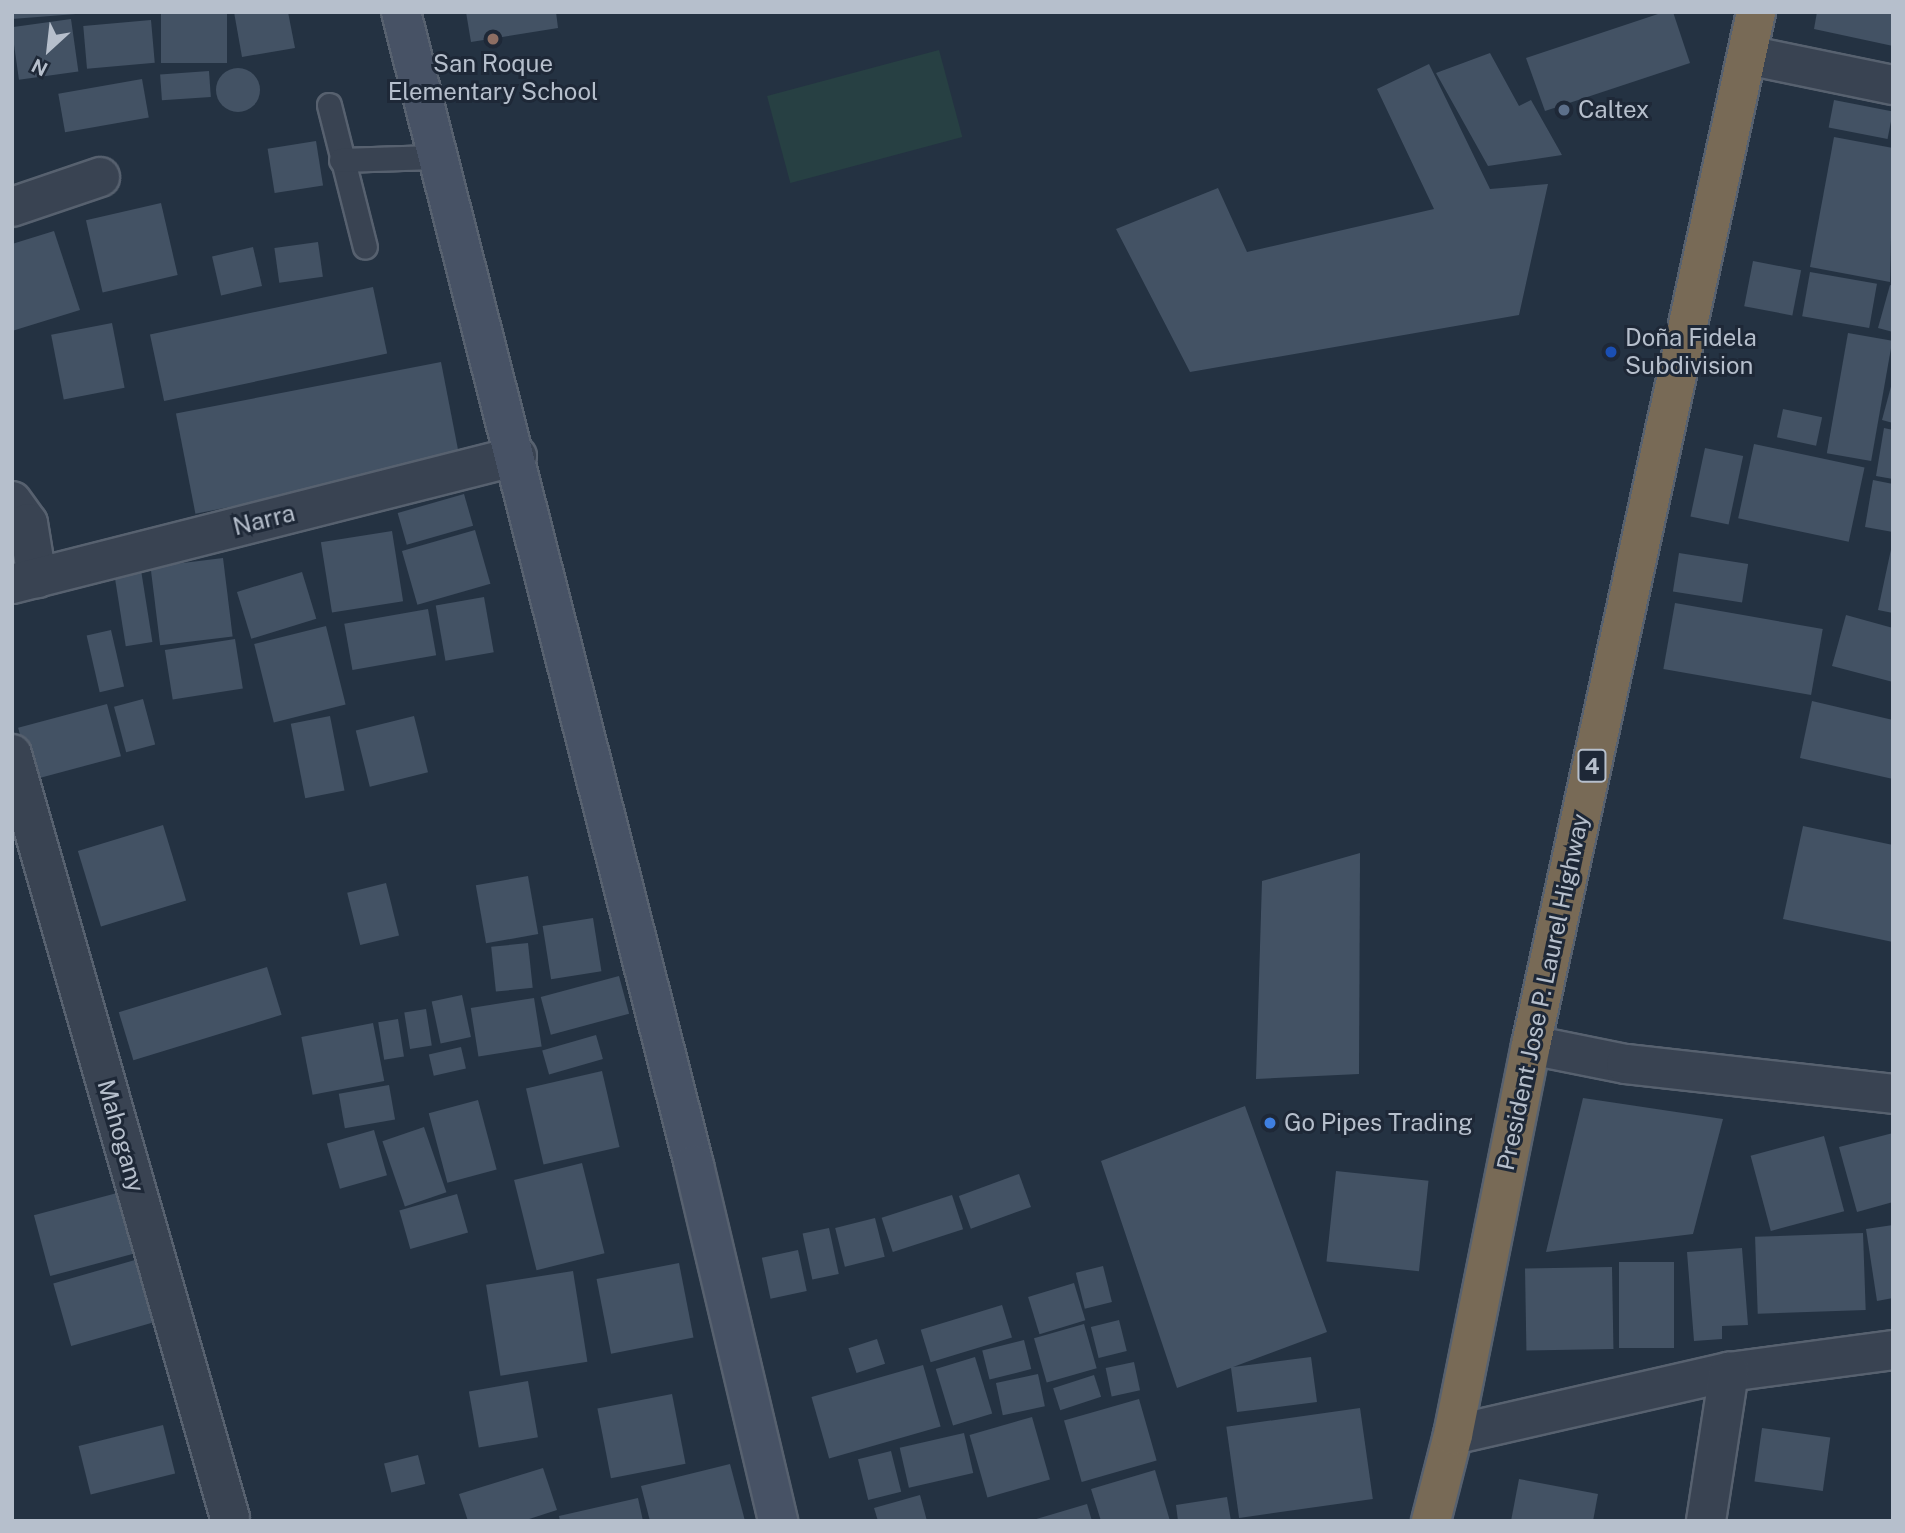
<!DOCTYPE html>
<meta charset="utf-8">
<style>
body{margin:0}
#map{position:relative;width:1905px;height:1533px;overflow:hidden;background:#243242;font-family:"Public Sans",sans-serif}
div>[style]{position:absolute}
.green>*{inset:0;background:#274043;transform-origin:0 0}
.building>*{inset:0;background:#435264;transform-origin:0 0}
.round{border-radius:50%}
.roads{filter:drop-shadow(2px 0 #57616f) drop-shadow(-2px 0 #57616f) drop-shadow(0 2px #57616f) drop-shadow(0 -2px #57616f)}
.lane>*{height:23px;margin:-11.5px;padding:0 11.5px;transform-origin:11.5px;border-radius:11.5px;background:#394352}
.street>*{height:38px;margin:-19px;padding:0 19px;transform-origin:19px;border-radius:19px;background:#394352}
.secondary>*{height:38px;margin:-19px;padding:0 19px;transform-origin:19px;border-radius:19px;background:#475265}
.highway>*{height:38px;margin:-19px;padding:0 19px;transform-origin:19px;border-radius:19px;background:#786a56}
.dots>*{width:19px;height:19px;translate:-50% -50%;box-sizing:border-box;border:4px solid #1e2837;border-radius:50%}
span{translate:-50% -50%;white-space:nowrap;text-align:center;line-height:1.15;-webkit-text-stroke:6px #1e2837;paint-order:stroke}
.shield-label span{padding:2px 5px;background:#1e2837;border:2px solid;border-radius:5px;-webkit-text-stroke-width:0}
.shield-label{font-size:23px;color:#b6bfcc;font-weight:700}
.poi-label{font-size:24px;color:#b6bfcc}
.left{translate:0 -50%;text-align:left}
.street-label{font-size:24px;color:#b6bfcc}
.frame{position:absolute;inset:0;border:14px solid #b6bfcc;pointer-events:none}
.north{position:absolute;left:14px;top:14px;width:70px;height:70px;-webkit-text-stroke:5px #1e2837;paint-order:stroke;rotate:207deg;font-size:19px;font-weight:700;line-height:28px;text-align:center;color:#b6bfcc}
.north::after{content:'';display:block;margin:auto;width:24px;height:32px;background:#b6bfcc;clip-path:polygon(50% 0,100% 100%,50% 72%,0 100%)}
</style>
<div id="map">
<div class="green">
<div style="left:939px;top:50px;width:90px;height:178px;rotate:75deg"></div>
</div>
<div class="building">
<div style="clip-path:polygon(12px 12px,76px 12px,76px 14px,12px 19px)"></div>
<div style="left:161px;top:12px;width:66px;height:51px"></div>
<div style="clip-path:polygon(234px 12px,288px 12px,295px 48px,242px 57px)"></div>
<div style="clip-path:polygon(466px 12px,556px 12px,558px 28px,471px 42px)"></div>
<div style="clip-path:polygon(1664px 12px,1673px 12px,1690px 63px,1545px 111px,1526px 58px)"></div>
<div style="clip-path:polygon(1817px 12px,1893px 12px,1893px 46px,1814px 29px)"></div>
<div style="left:71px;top:19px;width:53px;height:60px;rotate:82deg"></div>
<div style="left:151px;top:20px;width:43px;height:68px;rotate:85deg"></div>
<div style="clip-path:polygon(1490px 53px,1519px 106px,1531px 100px,1562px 155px,1488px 166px,1436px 73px)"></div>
<div style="clip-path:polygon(1429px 64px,1490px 189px,1548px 184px,1519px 315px,1190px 372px,1116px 229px,1218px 188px,1247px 252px,1434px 209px,1377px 89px)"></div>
<div class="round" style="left:216px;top:68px;width:44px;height:44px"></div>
<div style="left:209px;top:71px;width:26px;height:49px;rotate:86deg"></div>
<div style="left:142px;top:79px;width:39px;height:85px;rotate:80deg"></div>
<div style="left:1834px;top:100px;width:60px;height:28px;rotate:11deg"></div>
<div style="clip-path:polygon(1834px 137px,1893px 148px,1890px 282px,1810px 267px)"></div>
<div style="left:316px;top:141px;width:45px;height:49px;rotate:81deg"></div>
<div style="left:161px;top:203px;width:74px;height:77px;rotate:77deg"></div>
<div style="clip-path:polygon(54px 231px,80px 310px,12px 331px,12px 244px)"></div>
<div style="left:318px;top:242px;width:35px;height:44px;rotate:82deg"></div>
<div style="left:253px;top:247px;width:40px;height:42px;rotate:77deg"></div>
<div style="left:1753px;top:261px;width:49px;height:46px;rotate:11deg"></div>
<div style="left:1810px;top:272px;width:68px;height:45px;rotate:10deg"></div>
<div style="clip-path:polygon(1890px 285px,1893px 286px,1893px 332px,1878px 328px)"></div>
<div style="left:373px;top:287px;width:68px;height:228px;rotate:78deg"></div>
<div style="left:112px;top:323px;width:66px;height:62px;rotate:79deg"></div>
<div style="left:1848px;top:333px;width:45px;height:122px;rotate:10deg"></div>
<div style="left:441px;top:362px;width:102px;height:270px;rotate:79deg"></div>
<div style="clip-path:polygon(1893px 379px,1893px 423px,1882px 420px)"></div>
<div style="left:1783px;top:409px;width:40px;height:29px;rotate:12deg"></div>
<div style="clip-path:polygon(1884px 428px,1893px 430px,1893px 479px,1876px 476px)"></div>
<div style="left:1754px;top:444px;width:113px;height:76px;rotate:12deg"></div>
<div style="left:1705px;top:448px;width:39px;height:70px;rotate:12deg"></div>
<div style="clip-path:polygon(1873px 480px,1893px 484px,1893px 532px,1865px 527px)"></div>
<div style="left:464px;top:494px;width:33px;height:69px;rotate:74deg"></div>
<div style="left:475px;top:530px;width:56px;height:76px;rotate:74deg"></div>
<div style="left:392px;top:531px;width:71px;height:72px;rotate:81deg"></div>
<div style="clip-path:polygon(1893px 540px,1893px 613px,1878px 610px)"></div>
<div style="left:1679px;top:553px;width:70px;height:39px;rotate:9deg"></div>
<div style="left:223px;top:558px;width:79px;height:73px;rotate:83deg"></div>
<div style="left:141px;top:570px;width:73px;height:27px;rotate:81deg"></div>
<div style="left:302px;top:572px;width:49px;height:68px;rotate:73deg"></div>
<div style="left:484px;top:597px;width:56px;height:49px;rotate:80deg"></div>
<div style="left:1675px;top:603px;width:150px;height:67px;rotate:10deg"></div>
<div style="left:428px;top:609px;width:47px;height:85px;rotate:80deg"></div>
<div style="clip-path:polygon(1846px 615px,1893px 628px,1893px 682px,1832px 666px)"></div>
<div style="left:326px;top:626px;width:81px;height:74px;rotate:76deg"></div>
<div style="left:111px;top:630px;width:58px;height:25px;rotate:77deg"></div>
<div style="left:235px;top:639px;width:50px;height:71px;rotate:81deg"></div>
<div style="left:143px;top:699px;width:47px;height:30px;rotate:75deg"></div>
<div style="clip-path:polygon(1812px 701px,1893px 720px,1893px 779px,1800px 758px)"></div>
<div style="left:107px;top:704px;width:54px;height:92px;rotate:75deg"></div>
<div style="left:330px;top:716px;width:76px;height:40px;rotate:79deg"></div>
<div style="left:414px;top:716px;width:58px;height:60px;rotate:76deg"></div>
<div style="left:163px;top:825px;width:79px;height:89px;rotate:73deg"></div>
<div style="clip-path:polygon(1803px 826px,1893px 845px,1893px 942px,1783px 919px)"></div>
<div style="clip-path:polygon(1360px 853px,1359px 1074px,1256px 1079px,1262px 881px)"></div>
<div style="left:528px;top:876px;width:59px;height:53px;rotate:80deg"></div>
<div style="left:386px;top:883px;width:54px;height:40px;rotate:76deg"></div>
<div style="left:593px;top:918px;width:54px;height:51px;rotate:81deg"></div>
<div style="left:528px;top:943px;width:45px;height:37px;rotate:84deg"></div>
<div style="left:267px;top:967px;width:50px;height:155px;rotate:73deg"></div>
<div style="left:619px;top:976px;width:39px;height:81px;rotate:75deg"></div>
<div style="left:462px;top:995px;width:43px;height:31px;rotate:78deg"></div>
<div style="left:534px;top:998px;width:49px;height:64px;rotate:81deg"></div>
<div style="left:426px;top:1009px;width:37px;height:22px;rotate:81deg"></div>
<div style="left:398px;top:1019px;width:38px;height:20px;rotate:81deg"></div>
<div style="left:373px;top:1023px;width:59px;height:73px;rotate:79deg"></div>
<div style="left:596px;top:1035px;width:25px;height:56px;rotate:74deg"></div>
<div style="left:461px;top:1047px;width:22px;height:33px;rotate:77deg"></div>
<div style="left:602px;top:1071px;width:78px;height:78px;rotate:77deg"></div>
<div style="left:389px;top:1085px;width:35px;height:51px;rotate:80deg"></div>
<div style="clip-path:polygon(1583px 1098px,1723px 1119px,1693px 1234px,1546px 1252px)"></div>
<div style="left:478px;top:1100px;width:72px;height:51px;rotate:75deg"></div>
<div style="clip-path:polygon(1245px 1106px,1327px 1332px,1233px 1367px,1311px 1357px,1317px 1402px,1237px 1412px,1231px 1368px,1177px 1388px,1101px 1161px)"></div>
<div style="left:424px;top:1127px;width:69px;height:44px;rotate:71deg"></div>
<div style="left:374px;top:1130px;width:47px;height:49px;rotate:74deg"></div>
<div style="clip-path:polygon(1893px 1133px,1893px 1202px,1857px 1212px,1839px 1147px)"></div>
<div style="left:1824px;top:1136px;width:78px;height:76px;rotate:75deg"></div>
<div style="left:582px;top:1163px;width:93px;height:70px;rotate:76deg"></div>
<div style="left:1336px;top:1171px;width:93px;height:91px;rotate:6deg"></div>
<div style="left:1019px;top:1174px;width:35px;height:64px;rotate:70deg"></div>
<div style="left:117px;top:1193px;width:63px;height:86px;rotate:75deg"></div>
<div style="left:457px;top:1194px;width:40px;height:60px;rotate:74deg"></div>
<div style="left:952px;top:1195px;width:36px;height:74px;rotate:72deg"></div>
<div style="left:875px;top:1218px;width:40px;height:41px;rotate:76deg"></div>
<div style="clip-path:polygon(1893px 1225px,1893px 1298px,1877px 1301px,1866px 1229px)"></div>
<div style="left:829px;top:1228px;width:47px;height:27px;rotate:78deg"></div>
<div style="left:1863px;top:1233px;width:77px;height:108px;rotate:88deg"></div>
<div style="clip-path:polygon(1742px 1248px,1748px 1325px,1722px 1326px,1722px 1339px,1694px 1341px,1687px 1252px)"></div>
<div style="left:798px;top:1250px;width:42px;height:37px;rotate:78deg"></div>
<div style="left:135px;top:1260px;width:65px;height:85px;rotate:74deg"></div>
<div style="left:1619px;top:1262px;width:55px;height:86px"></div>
<div style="left:679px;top:1263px;width:76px;height:84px;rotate:79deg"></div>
<div style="left:1103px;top:1266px;width:37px;height:28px;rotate:76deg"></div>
<div style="left:1612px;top:1267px;width:82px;height:87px;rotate:89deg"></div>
<div style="left:573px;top:1271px;width:92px;height:88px;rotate:81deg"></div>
<div style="left:1074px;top:1283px;width:39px;height:48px;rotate:73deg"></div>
<div style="left:1002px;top:1305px;width:34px;height:85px;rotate:73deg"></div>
<div style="left:1119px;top:1320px;width:32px;height:29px;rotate:76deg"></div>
<div style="left:1084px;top:1324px;width:46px;height:52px;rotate:74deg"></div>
<div style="left:877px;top:1339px;width:26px;height:30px;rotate:72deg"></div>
<div style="left:1024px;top:1340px;width:30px;height:43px;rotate:76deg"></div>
<div style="left:975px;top:1357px;width:59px;height:41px;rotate:73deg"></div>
<div style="left:1134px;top:1362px;width:29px;height:29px;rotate:78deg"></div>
<div style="left:923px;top:1365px;width:64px;height:116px;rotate:74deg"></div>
<div style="left:1038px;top:1374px;width:33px;height:43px;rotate:78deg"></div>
<div style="left:1094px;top:1375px;width:23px;height:43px;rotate:72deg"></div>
<div style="left:528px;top:1381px;width:57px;height:60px;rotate:80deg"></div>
<div style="left:672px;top:1394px;width:71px;height:76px;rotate:79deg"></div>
<div style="left:1139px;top:1399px;width:64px;height:78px;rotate:74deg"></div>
<div style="left:1360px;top:1408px;width:92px;height:135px;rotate:82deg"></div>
<div style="left:1032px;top:1417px;width:65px;height:65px;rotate:74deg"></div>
<div style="left:163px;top:1425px;width:50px;height:87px;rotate:76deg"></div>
<div style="left:1762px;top:1428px;width:69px;height:54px;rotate:8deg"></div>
<div style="left:964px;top:1433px;width:41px;height:66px;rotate:77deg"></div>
<div style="left:891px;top:1451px;width:42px;height:34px;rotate:76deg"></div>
<div style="left:418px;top:1455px;width:30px;height:35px;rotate:76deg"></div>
<div style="clip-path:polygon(730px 1464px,745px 1521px,650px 1521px,641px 1486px)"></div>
<div style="clip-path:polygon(543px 1468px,557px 1510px,523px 1521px,468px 1521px,459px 1494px)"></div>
<div style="clip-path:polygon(1155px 1470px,1170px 1521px,1101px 1521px,1091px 1489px)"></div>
<div style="clip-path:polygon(1519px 1479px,1598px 1494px,1593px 1521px,1511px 1521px)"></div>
<div style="clip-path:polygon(920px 1495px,927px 1521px,878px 1521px,874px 1508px)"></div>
<div style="clip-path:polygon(1227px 1497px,1231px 1521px,1178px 1521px,1176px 1505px)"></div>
<div style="clip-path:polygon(638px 1498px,643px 1521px,560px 1521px,559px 1516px)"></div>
<div style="clip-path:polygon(1087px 1504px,1092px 1521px,1033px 1521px,1033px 1520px)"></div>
</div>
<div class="roads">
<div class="lane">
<div style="left:329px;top:105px;width:146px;rotate:75.8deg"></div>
<div style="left:341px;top:160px;width:93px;rotate:-1.8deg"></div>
</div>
<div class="street">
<div style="left:1747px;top:55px;width:149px;rotate:11.6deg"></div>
<div style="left:12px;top:207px;width:93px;rotate:-18.8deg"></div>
<div style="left:12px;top:501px;width:27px;rotate:54deg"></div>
<div style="left:28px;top:523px;width:56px;rotate:80.7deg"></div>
<div style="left:12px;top:584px;width:521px;rotate:-14.22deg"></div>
<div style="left:12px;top:754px;width:794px;rotate:74.07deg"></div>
<div style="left:1531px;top:1045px;width:97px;rotate:11.3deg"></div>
<div style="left:1626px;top:1064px;width:269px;rotate:6.4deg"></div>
<div style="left:1453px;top:1435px;width:283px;rotate:-12.9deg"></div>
<div style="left:1729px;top:1372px;width:165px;rotate:-7.6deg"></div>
<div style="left:1706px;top:1521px;width:151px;rotate:-81.2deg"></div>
</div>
<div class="secondary">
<div style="left:401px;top:12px;width:1190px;rotate:75.74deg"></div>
<div style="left:694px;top:1165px;width:366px;rotate:76.7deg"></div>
</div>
<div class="highway">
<div style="left:1431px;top:1521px;width:89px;rotate:-75.7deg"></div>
<div style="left:1453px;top:1435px;width:398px;rotate:-78.7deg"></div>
<div style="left:1531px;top:1045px;width:1057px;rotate:-77.71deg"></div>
</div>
</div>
<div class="dots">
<div style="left:493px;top:39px;background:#8d6e63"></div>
<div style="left:1564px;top:110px;background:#5c6f8a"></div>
<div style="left:1611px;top:352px;background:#1a4fb4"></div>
<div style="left:1270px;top:1123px;background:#3f7fe0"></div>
</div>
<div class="shield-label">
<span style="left:1592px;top:766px">4</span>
</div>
<div class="poi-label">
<span style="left:493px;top:78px">San Roque<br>Elementary School</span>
<span class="left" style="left:1578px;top:110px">Caltex</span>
<span class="left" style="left:1625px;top:352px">Doña Fidela<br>Subdivision</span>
<span class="left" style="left:1284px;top:1123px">Go Pipes Trading</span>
</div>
<div class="street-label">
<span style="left:264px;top:520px;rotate:-14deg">Narra</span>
<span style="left:1543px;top:992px;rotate:-78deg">President Jose P. Laurel Highway</span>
<span style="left:121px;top:1136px;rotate:74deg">Mahogany</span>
</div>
<div class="frame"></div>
<div class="north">N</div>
</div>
